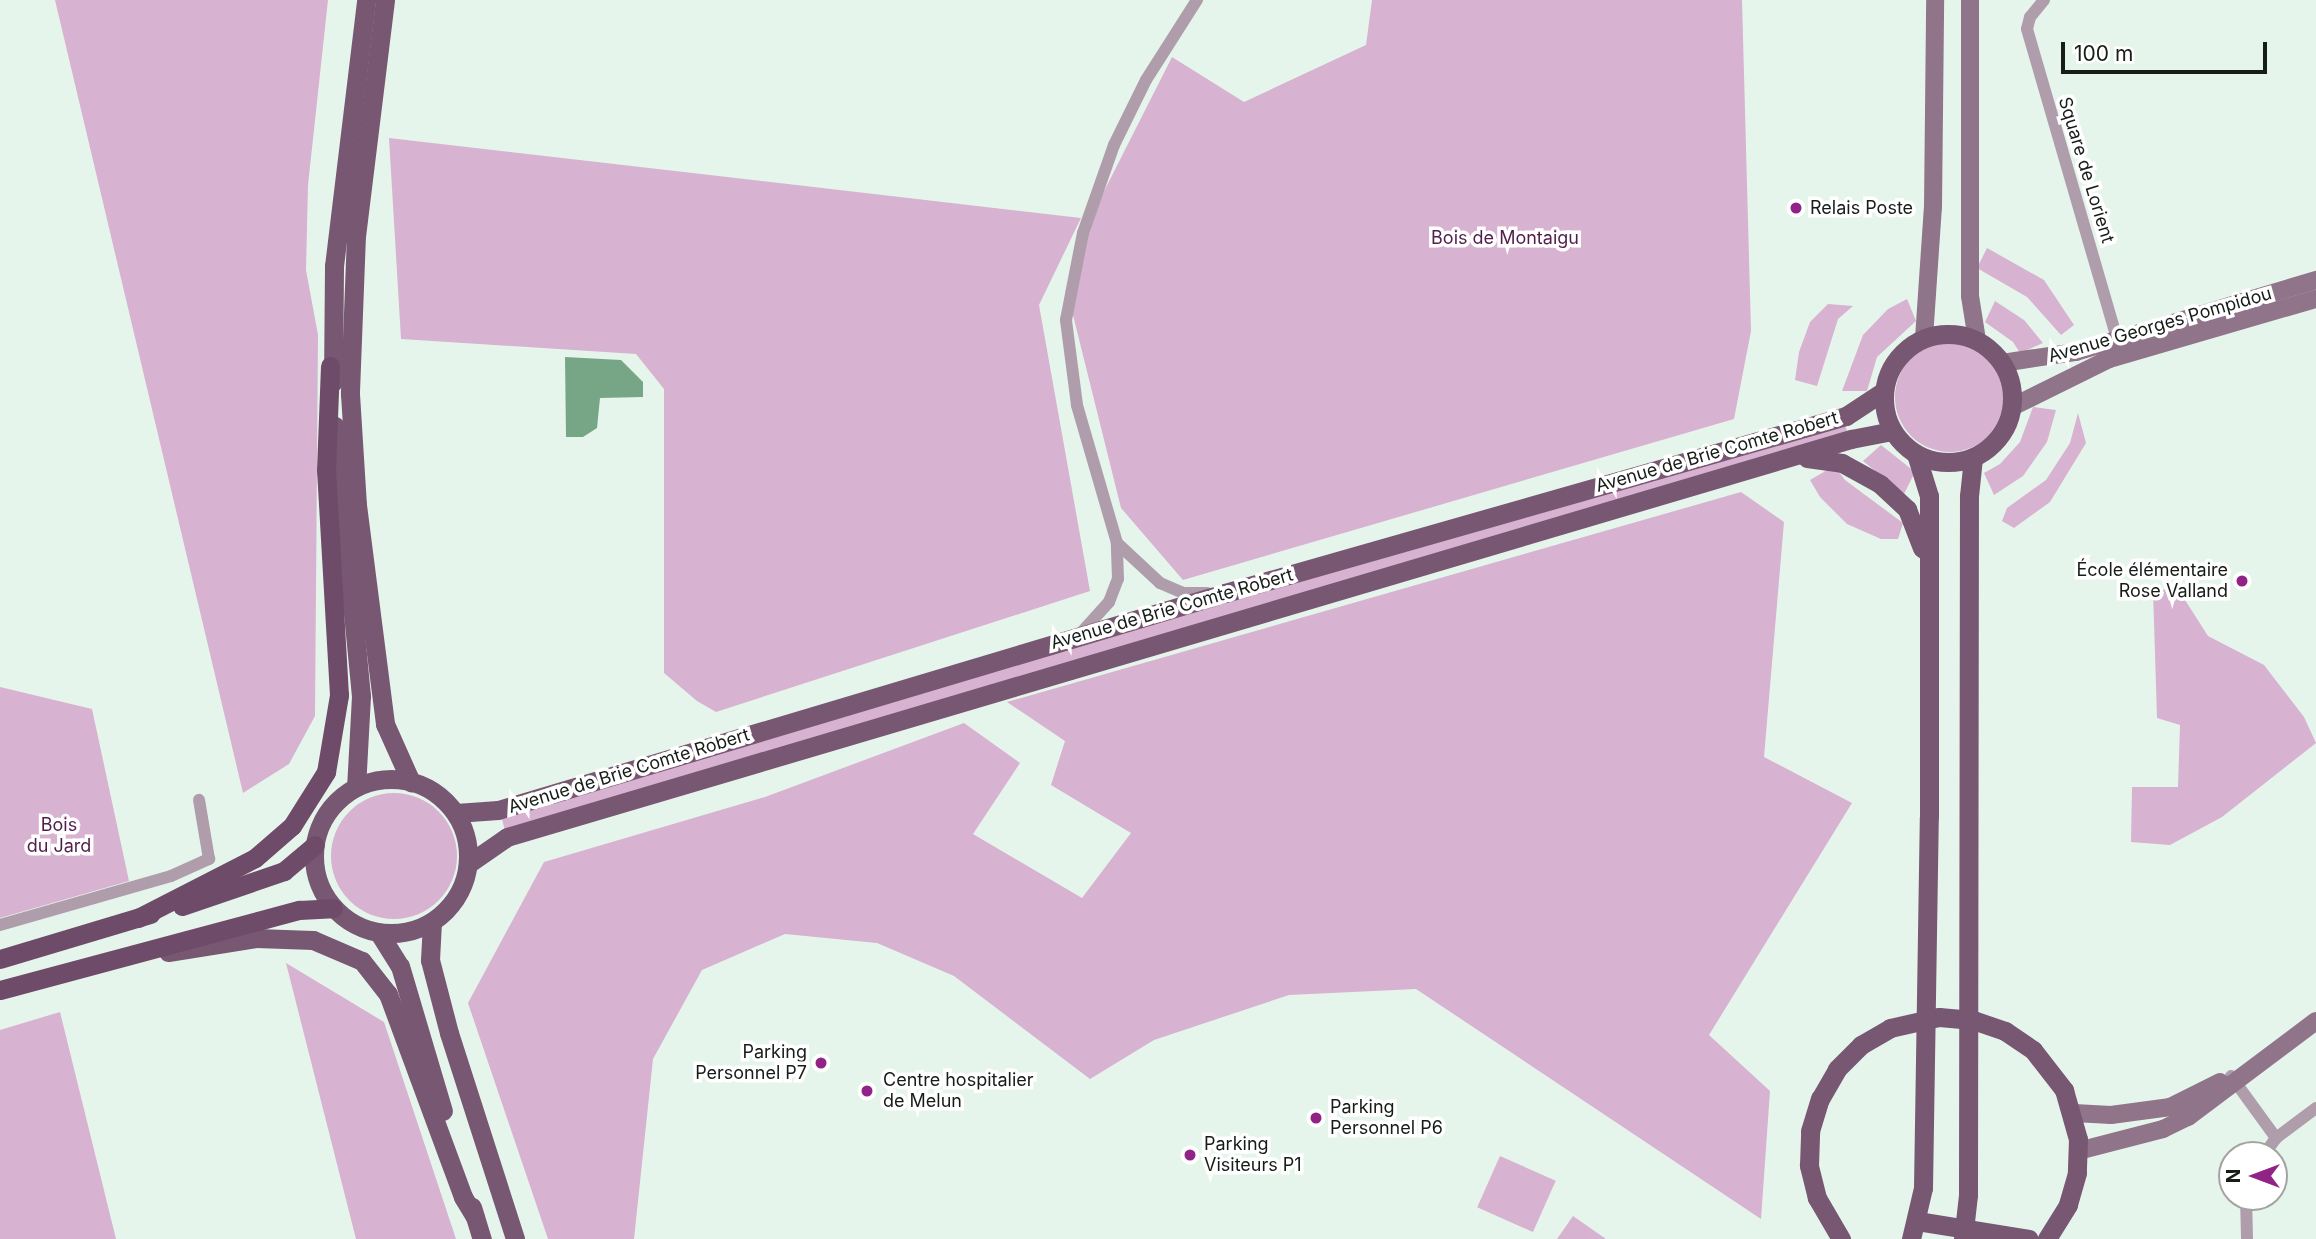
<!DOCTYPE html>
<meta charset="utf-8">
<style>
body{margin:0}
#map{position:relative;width:2316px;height:1239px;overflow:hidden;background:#e6f5eb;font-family:Inter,sans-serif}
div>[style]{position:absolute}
.green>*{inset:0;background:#d7b2d1;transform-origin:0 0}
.round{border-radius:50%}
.water>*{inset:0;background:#77a687}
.minor>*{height:12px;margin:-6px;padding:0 6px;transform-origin:6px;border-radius:6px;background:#b09dac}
.secondary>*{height:18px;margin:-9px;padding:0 9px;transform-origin:9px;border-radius:9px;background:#8f748a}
.primary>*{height:19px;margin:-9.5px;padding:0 9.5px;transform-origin:9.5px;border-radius:9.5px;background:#785772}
.primary>.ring{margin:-9.5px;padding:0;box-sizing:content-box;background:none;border:19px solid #785772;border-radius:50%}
.trunk>*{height:19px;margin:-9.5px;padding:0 9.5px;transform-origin:9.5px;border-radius:9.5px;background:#6e4b68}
.dots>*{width:19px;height:19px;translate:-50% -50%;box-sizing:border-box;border:4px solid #fff;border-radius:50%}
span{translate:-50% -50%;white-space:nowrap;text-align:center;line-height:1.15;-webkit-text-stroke:7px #fff;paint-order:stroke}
.street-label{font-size:18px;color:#161c18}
.poi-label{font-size:18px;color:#161c18}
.left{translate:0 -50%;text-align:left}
.right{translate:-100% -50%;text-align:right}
.park-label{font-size:18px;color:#511e4b}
.north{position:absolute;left:2218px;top:1141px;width:70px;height:70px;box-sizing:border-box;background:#fff;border:2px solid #a2a4a3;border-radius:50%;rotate:270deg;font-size:19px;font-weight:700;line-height:28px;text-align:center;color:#161c18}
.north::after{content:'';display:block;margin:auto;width:24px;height:32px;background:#912386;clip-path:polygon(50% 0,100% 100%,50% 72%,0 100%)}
.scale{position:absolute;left:2061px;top:42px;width:206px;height:32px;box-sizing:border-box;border:4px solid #161c18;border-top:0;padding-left:9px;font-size:21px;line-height:24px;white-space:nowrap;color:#161c18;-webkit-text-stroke:5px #fff;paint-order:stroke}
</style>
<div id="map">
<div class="green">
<div style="clip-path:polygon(55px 0,328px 0,308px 185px,306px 270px,318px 335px,315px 716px,289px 764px,243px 793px)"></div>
<div style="clip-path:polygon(1372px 0,1742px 0,1751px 331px,1734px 419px,1183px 580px,1121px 508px,1069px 299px,1092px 215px,1172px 57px,1244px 102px,1366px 45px)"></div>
<div style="clip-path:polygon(389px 138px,1081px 218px,1039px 305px,1090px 591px,716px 712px,697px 701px,664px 673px,664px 389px,636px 354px,401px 339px)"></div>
<div style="clip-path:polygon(1987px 248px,2044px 280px,2074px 325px,2061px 335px,2027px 297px,1977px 268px)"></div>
<div style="clip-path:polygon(1907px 299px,1916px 321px,1877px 357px,1867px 391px,1842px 391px,1863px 335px,1888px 309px)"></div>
<div style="clip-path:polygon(1995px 301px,2024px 320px,2043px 343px,2020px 353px,2013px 342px,1985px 322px)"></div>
<div style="clip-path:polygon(1828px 304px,1853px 306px,1838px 319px,1817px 386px,1795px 380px,1799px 352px,1810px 322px)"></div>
<div class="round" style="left:1895px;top:342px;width:110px;height:110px"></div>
<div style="clip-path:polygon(2033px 407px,2056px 410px,2047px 442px,2023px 476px,1994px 495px,1984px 473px,2000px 464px,2020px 442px)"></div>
<div style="clip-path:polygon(2078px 413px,2086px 443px,2050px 502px,2014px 528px,2002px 521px,2007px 508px,2046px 480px,2070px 443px)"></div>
<div style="clip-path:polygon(1844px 422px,1848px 434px,505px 831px,501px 815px)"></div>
<div style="clip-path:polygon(1881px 445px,1915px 472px,1904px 494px,1863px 461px)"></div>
<div style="clip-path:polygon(1834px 466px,1845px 480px,1903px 523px,1898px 539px,1881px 539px,1847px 524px,1820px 497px,1810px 480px)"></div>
<div style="clip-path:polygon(1741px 492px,1784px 522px,1764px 757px,1852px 803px,1709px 1035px,1770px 1091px,1761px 1219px,1416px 989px,1289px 995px,1154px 1040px,1090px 1079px,954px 976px,877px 943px,785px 934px,702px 970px,653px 1059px,634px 1239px,548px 1239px,468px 1003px,544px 862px,765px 797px,964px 723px,1020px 763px,973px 834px,1082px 898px,1131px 833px,1051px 785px,1065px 741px,1007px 702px)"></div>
<div style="clip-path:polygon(2178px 589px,2208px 636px,2264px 665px,2304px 717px,2316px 743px,2222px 817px,2170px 845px,2131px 842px,2132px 787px,2178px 787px,2180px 725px,2157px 718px,2153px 590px)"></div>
<div style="clip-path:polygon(0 687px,92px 709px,129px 881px,0 918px)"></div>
<div class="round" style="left:331px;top:793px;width:126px;height:126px"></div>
<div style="clip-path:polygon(286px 963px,384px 1022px,456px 1239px,356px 1239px)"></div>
<div style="clip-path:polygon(60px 1012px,116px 1239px,0 1239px,0 1030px)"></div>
<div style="left:1500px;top:1156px;width:61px;height:56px;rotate:24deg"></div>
<div style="clip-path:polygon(1573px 1216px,1606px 1239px,1557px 1239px)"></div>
</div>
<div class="water">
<div style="clip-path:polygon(565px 357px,621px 360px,643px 382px,643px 397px,600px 398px,597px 428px,583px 437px,566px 437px)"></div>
</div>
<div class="minor">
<div style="left:2044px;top:0;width:22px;rotate:129deg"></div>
<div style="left:2030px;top:17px;width:12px;rotate:104deg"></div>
<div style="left:2027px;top:29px;width:329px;rotate:73.8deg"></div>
<div style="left:1117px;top:543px;width:59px;rotate:42.9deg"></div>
<div style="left:1160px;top:583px;width:26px;rotate:23deg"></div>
<div style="left:1184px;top:593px;width:23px"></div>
<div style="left:1080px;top:634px;width:43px;rotate:-47.8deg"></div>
<div style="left:1109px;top:602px;width:25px;rotate:-69deg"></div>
<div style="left:1118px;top:579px;width:36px;rotate:-92deg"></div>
<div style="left:1117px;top:543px;width:144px;rotate:-106.2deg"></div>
<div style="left:1077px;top:405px;width:86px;rotate:-97.4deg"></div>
<div style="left:1066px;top:320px;width:26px;rotate:-79deg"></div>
<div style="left:1071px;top:294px;width:62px;rotate:-78.9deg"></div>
<div style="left:1083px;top:233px;width:93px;rotate:-70.6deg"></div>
<div style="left:1114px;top:145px;width:72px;rotate:-63.8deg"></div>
<div style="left:1146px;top:80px;width:95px;rotate:-57.5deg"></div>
<div style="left:0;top:925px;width:178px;rotate:-16deg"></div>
<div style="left:171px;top:876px;width:42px;rotate:-24.1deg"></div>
<div style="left:209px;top:859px;width:60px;rotate:-99.6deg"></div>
<div style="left:2231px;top:1076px;width:77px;rotate:54deg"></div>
<div style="left:2264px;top:1155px;width:21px;rotate:-55deg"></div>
<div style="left:2276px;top:1138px;width:50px;rotate:-36.9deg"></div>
<div style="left:2246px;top:1197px;width:42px;rotate:88.6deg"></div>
</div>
<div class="secondary">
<div style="left:1970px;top:0;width:296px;rotate:90deg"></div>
<div style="left:1970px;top:296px;width:45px;rotate:81deg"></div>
<div style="left:1924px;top:338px;width:131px;rotate:-86.1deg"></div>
<div style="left:1933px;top:207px;width:207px;rotate:-89.4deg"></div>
<div style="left:2002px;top:363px;width:75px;rotate:-8.5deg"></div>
<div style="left:2076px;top:352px;width:251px;rotate:-16.7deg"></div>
<div style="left:2012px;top:407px;width:108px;rotate:-26.3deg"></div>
<div style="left:2109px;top:359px;width:216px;rotate:-16.2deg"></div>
<div style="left:2074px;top:1113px;width:37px;rotate:3deg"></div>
<div style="left:2111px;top:1115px;width:60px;rotate:-7.7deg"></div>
<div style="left:2170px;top:1107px;width:56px;rotate:-26.6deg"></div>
<div style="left:2078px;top:1151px;width:88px;rotate:-14.5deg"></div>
<div style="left:2163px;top:1129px;width:28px;rotate:-26deg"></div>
<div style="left:2188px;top:1117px;width:160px;rotate:-36.9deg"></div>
</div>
<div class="primary">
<div style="left:385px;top:0;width:237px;rotate:97deg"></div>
<div style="left:356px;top:235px;width:159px;rotate:92.2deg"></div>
<div style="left:350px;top:394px;width:111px;rotate:86.4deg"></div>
<div style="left:357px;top:505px;width:221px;rotate:82.7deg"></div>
<div style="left:385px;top:724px;width:64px;rotate:65.9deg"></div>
<div class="ring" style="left:1884px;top:334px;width:109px;height:109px"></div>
<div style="left:333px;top:382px;width:116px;rotate:-89.5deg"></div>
<div style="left:334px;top:266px;width:268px;rotate:-83.1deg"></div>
<div style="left:335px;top:426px;width:271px;rotate:84.5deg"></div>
<div style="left:361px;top:696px;width:91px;rotate:93.1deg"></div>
<div style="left:1807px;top:458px;width:35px;rotate:8deg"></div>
<div style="left:1842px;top:463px;width:43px;rotate:28.9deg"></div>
<div style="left:1880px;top:484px;width:37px;rotate:43deg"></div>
<div style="left:1907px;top:509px;width:42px;rotate:69deg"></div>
<div class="ring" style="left:314px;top:779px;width:135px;height:135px"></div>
<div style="left:456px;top:813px;width:42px;rotate:-4.1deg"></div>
<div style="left:498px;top:810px;width:759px;rotate:-16.62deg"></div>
<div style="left:1225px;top:593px;width:646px;rotate:-15.91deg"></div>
<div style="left:1846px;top:416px;width:45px;rotate:-33.3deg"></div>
<div style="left:468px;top:864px;width:47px;rotate:-34.7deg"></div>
<div style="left:507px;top:837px;width:1402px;rotate:-16.5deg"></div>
<div style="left:1851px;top:439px;width:42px;rotate:-11deg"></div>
<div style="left:432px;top:922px;width:38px;rotate:93deg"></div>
<div style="left:430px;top:960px;width:75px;rotate:75.4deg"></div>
<div style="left:449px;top:1033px;width:216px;rotate:72.2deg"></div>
<div style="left:379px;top:933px;width:39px;rotate:58deg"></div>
<div style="left:400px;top:966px;width:151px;rotate:73.5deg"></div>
<div style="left:168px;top:952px;width:89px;rotate:-9deg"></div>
<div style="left:256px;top:938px;width:57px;rotate:2deg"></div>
<div style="left:313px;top:940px;width:53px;rotate:23.2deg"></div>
<div style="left:362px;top:961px;width:42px;rotate:51.8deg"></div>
<div style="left:388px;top:994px;width:216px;rotate:69.7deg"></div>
<div style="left:463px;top:1197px;width:23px;rotate:59deg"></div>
<div style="left:472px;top:1207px;width:34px;rotate:73deg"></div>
<div style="left:1917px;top:1221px;width:113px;rotate:9.1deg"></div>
<div style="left:1841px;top:1239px;width:48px;rotate:-120.3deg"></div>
<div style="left:1817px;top:1198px;width:34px;rotate:-104deg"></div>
<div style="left:1809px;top:1165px;width:34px;rotate:-88deg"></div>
<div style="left:1810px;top:1131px;width:34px;rotate:-73deg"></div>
<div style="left:1820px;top:1099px;width:34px;rotate:-60deg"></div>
<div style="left:1837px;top:1069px;width:34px;rotate:-45deg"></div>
<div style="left:1861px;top:1045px;width:34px;rotate:-30deg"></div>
<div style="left:1890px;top:1028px;width:50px;rotate:-12.7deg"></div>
<div style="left:1939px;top:1017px;width:34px;rotate:5deg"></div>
<div style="left:1973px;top:1020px;width:34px;rotate:19deg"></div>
<div style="left:2005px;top:1031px;width:34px;rotate:34deg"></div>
<div style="left:2033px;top:1050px;width:51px;rotate:52.2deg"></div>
<div style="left:2064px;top:1090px;width:51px;rotate:74.1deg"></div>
<div style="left:2078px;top:1139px;width:34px;rotate:92deg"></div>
<div style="left:2077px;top:1173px;width:33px;rotate:106deg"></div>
<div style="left:2068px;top:1205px;width:40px;rotate:122deg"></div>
<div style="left:1911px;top:1239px;width:52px;rotate:-76.8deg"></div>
<div style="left:1923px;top:1188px;width:371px;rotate:-89.1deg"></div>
<div style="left:1929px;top:817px;width:321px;rotate:-90deg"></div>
<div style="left:1929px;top:496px;width:44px;rotate:-107.2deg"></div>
<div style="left:1963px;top:1239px;width:44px;rotate:-83.5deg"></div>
<div style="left:1968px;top:1195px;width:699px;rotate:-89.92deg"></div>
<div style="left:1969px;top:496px;width:39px;rotate:-84deg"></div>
</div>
<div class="trunk">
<div style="left:182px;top:906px;width:108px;rotate:-18.9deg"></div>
<div style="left:284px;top:871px;width:40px;rotate:-40deg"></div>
<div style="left:138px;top:918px;width:131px;rotate:-27.1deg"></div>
<div style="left:255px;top:858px;width:49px;rotate:-40.9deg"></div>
<div style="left:292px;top:826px;width:64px;rotate:-57.8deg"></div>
<div style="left:326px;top:772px;width:78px;rotate:-80.4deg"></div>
<div style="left:339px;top:695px;width:225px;rotate:-93.3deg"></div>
<div style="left:326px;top:470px;width:104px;rotate:-87.8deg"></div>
<div style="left:0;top:959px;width:157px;rotate:-16.7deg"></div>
<div style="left:0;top:990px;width:310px;rotate:-15deg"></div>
<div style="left:299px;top:910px;width:34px;rotate:-3deg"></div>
</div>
<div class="dots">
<div style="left:1796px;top:208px;background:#912386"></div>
<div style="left:2242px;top:581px;background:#912386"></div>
<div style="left:821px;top:1063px;background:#912386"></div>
<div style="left:867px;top:1091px;background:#912386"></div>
<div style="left:1316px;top:1118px;background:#912386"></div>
<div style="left:1190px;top:1155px;background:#912386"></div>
</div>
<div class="street-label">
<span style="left:2086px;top:170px;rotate:73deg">Square de Lorient</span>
<span style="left:2160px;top:325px;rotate:-16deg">Avenue Georges Pompidou</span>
<span style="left:1717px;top:452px;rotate:-16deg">Avenue de Brie Comte Robert</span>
<span style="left:1172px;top:609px;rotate:-16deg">Avenue de Brie Comte Robert</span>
<span style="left:629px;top:771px;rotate:-17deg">Avenue de Brie Comte Robert</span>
</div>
<div class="poi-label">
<span class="left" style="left:1810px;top:208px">Relais Poste</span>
<span class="right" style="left:2228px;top:581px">École élémentaire<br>Rose Valland</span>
<span class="right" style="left:807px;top:1063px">Parking<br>Personnel P7</span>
<span class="left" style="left:883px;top:1091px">Centre hospitalier<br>de Melun</span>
<span class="left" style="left:1330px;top:1118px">Parking<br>Personnel P6</span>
<span class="left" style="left:1204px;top:1155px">Parking<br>Visiteurs P1</span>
</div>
<div class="park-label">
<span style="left:1505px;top:238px">Bois de Montaigu</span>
<span style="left:59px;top:836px">Bois<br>du Jard</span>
</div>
<div class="north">N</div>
<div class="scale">100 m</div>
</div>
